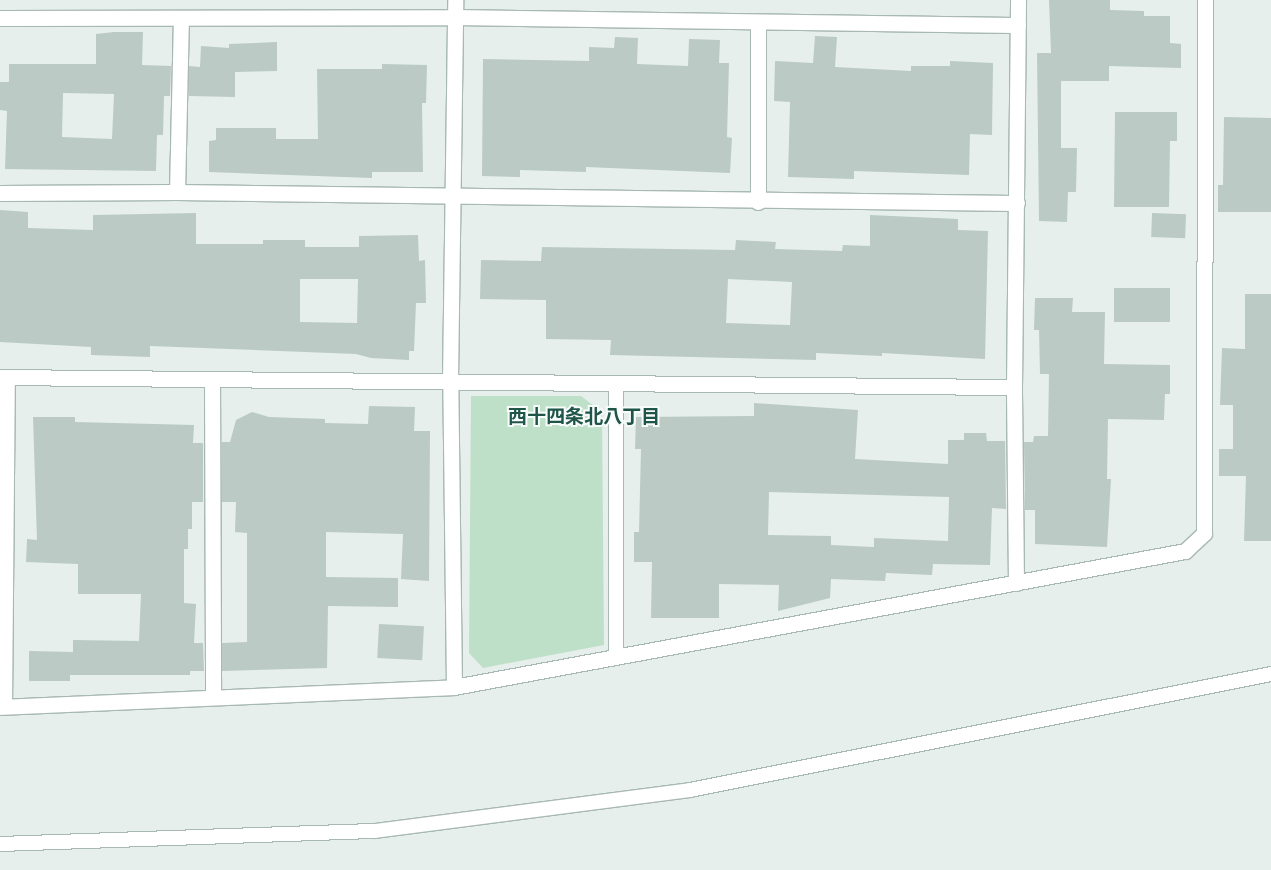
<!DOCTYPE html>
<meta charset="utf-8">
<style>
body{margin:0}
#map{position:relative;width:1271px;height:870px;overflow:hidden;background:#e6efeb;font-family:Figtree,"Noto Sans JP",sans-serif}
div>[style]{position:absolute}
.green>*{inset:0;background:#bfe0c8}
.building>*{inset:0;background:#bbcac4;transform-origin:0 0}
.roads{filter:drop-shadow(1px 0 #a8b8b2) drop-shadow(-1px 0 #a8b8b2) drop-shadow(0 1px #a8b8b2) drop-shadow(0 -1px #a8b8b2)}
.lane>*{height:14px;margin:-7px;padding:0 7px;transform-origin:7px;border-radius:7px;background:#fff}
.street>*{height:15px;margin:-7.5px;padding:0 7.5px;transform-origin:7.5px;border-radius:7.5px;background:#fff}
span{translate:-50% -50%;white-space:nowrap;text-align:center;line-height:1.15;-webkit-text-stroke:4px #f7fbf9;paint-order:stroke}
.neighbourhood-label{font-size:19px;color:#1f5548;font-weight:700}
</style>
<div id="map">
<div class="green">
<div style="clip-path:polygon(471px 396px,581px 396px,602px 412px,604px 645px,483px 668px,469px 653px)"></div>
</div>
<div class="building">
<div style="clip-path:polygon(1049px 0,1110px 0,1110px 10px,1144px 11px,1144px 16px,1170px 16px,1170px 43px,1181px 44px,1181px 68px,1109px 66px,1109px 81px,1061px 81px,1061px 148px,1077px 148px,1076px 192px,1068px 192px,1067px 222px,1039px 221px,1037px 53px,1051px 53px)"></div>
<div style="clip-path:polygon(evenodd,114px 32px,143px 32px,142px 65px,171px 66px,170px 96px,164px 96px,163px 135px,157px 135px,156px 171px,5px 169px,7px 111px,0 110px,0 82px,9px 82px,9px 64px,96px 64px,96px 34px,114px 32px,63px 93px,114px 94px,112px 139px,62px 137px,63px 93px)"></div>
<div style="clip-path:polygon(815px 36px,837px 37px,835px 67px,911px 71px,911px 66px,950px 66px,950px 61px,993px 63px,992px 135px,970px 134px,969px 175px,854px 171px,854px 179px,788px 177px,790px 102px,774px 101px,775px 61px,813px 63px)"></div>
<div style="clip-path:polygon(615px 37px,638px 38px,637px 64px,688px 66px,689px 39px,720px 40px,719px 63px,729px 63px,727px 137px,732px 138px,730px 173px,586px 167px,586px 172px,520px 170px,520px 177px,482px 176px,483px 59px,589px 61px,589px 47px,614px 48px)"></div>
<div style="clip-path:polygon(277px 42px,277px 71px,235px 72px,235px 97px,189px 96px,189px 66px,200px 67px,201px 46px,229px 48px,229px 44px)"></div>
<div style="clip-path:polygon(382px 64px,427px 65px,426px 103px,422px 103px,423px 172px,372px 172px,372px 178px,209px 172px,209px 141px,216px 140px,216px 128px,276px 128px,276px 139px,318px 139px,317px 69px,382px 69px)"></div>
<div style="clip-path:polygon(1115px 112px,1177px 112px,1177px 141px,1170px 141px,1169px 207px,1114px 207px)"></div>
<div style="clip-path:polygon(1224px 117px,1271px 118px,1271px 212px,1218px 212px,1218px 185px,1223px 185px)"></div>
<div style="clip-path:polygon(evenodd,0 210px,28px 212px,28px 228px,93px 230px,93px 215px,196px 213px,196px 244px,263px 244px,263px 240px,305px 240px,305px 247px,359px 247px,359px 236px,418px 235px,419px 261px,425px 260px,426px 303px,416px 303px,414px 351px,409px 351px,409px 360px,371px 358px,356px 354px,150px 346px,150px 357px,91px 355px,91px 347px,0 342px,0 210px,300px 279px,358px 279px,357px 323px,300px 322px,300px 279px)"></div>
<div style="left:1152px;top:213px;width:34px;height:24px;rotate:2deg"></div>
<div style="clip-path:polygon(evenodd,870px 215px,958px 219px,958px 230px,988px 231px,985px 359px,882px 353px,882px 356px,816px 353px,816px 360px,610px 355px,611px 340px,546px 339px,546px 300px,480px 299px,481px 260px,541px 261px,542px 247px,735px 250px,736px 240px,776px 242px,775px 249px,842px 251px,843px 245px,870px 246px,870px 215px,728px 279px,792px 282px,790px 325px,726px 323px,728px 279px)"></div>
<div style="left:1114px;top:288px;width:56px;height:34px"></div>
<div style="clip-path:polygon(1245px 294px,1271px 294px,1271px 541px,1244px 541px,1246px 476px,1219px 476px,1219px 449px,1233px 449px,1233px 405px,1220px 405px,1222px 348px,1245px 349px)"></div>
<div style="clip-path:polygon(1035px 298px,1073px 298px,1072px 312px,1105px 312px,1104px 364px,1170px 365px,1170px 394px,1165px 394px,1164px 420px,1108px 419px,1107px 479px,1111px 479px,1107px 547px,1035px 544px,1035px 510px,1025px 510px,1024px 442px,1033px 442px,1034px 436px,1048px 436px,1049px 374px,1040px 374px,1039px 330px,1034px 330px)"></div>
<div style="clip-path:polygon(evenodd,754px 403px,858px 410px,855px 459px,948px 464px,948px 440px,964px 440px,964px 433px,986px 433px,987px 441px,1005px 441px,1006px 509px,992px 508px,990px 565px,933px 564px,932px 575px,886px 573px,885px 581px,831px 579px,830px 598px,778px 611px,779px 585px,719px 584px,719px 618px,651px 618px,652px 562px,634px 562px,634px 532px,639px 532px,641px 449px,635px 449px,636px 417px,754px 416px,754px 403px,769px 492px,949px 497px,948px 541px,874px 538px,874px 547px,831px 545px,831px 536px,768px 535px,769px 492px)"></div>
<div style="clip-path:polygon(369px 406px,415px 407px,414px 431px,430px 431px,429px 581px,401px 579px,403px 534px,326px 532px,326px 577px,398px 578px,398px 607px,328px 606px,327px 668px,222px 671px,222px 643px,247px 642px,247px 533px,235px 532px,236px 502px,222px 502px,222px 442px,230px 442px,236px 420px,252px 412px,269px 417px,325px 419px,325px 423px,368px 424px)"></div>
<div style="clip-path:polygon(33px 417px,75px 417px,75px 422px,194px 425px,193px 443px,203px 443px,203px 502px,192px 502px,192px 529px,188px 529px,188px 549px,184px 549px,184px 603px,196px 604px,194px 643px,203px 643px,204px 671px,190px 671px,190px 675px,70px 675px,70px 681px,29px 681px,29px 651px,73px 652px,73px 640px,139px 641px,141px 594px,78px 594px,78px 564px,26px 562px,27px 539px,37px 540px)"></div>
<div style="left:379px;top:624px;width:45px;height:34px;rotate:3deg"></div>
</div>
<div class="roads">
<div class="lane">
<div style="left:616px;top:383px;width:274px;rotate:90deg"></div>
<div style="left:0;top:844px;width:375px;rotate:-2deg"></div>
<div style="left:375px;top:831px;width:318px;rotate:-7.4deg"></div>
<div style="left:690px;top:790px;width:592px;rotate:-11.29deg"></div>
</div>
<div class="street">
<div style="left:0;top:18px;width:455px;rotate:-0.1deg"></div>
<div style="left:455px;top:17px;width:563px;rotate:0.81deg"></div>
<div style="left:177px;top:192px;width:174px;rotate:-88.7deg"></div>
<div style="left:0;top:193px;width:177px;rotate:-0.3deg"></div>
<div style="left:177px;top:192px;width:840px;rotate:0.75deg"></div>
<div style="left:758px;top:202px;width:180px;rotate:-90deg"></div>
<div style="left:0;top:377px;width:1014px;rotate:0.57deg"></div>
<div style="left:212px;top:379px;width:318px;rotate:89.8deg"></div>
<div style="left:1016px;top:583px;width:196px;rotate:-90.6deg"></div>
<div style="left:1014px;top:387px;width:387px;rotate:-89.4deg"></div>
<div style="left:454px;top:687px;width:307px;rotate:-90.7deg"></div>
<div style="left:450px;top:380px;width:380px;rotate:-89.2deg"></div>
<div style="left:4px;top:706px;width:329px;rotate:-89.5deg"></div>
<div style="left:0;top:707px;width:454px;rotate:-2.5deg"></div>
<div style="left:454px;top:687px;width:744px;rotate:-10.54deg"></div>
<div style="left:1185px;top:551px;width:26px;rotate:-43deg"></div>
<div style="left:1204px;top:533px;width:533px;rotate:-89.89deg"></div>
</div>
</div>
<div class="neighbourhood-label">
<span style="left:584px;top:417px">西十四条北八丁目</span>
</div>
</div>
